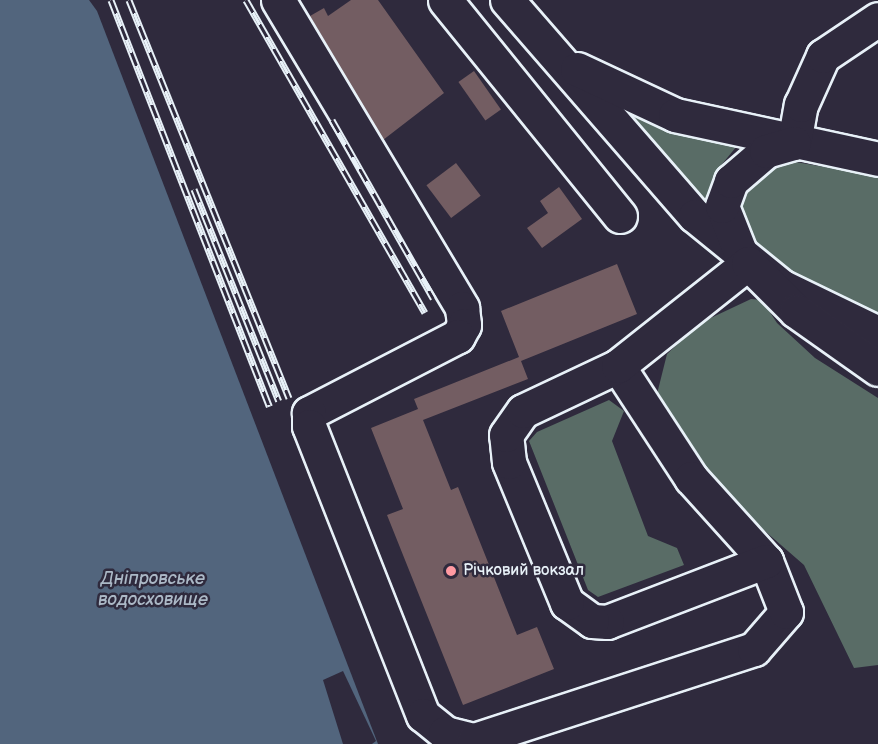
<!DOCTYPE html>
<meta charset="utf-8">
<style>
body{margin:0}
#map{position:relative;width:878px;height:744px;overflow:hidden;background:#2f2a3d;font-family:"Balsamiq Sans",sans-serif}
div>[style]{position:absolute}
.green>*{inset:0;background:#596c66}
.water>*{inset:0;background:#52657d}
.pier>*{inset:0;background:#2f2a3d}
.building>*{inset:0;background:#735d62;transform-origin:0 0}
.roads{filter:drop-shadow(2px 0 #e8f1f8) drop-shadow(-2px 0 #e8f1f8) drop-shadow(0 2px #e8f1f8) drop-shadow(0 -2px #e8f1f8)}
.minor>*{height:33px;margin:-16.5px;padding:0 16.5px;transform-origin:16.5px;border-radius:16.5px;background:#2f2a3d}
.major>*{height:33px;margin:-16.5px;padding:0 16.5px;transform-origin:16.5px;border-radius:16.5px;background:#2f2a3d}
.rail>*{height:7px;margin-top:-3.5px;transform-origin:0;background:repeating-linear-gradient(90deg,#2f2a3d 0 14px,#e8f1f8 0 28px);box-sizing:border-box;border-block:2px solid #e8f1f8}
.dots>*{width:16px;height:16px;translate:-50% -50%;box-sizing:border-box;border:3px solid #2f2a3d;border-radius:50%}
span{translate:-50% -50%;white-space:nowrap;text-align:center;line-height:1.15;-webkit-text-stroke:5px #2f2a3d;paint-order:stroke}
.poi-label{font-size:16px;color:#e8f1f8}
.left{translate:0 -50%;text-align:left}
.water-label{font-size:18px;color:#acb9c7;font-style:italic}
</style>
<div id="map">
<div class="green">
<div style="clip-path:polygon(614px 97px,741px 141px,714px 174px,707px 210px)"></div>
<div style="clip-path:polygon(778px 159px,878px 176px,878px 317px,786px 271px,744px 236px,739px 197px,753px 176px)"></div>
<div style="clip-path:polygon(751px 299px,762px 300px,777px 323px,815px 358px,878px 398px,878px 665px,854px 668px,804px 565px,719px 491px,657px 394px,667px 354px,700px 323px)"></div>
<div style="clip-path:polygon(609px 400px,624px 411px,612px 441px,648px 536px,677px 548px,684px 565px,598px 597px,588px 590px,529px 441px,537px 432px)"></div>
</div>
<div class="water">
<div style="clip-path:polygon(0 0,89px 0,97px 11px,378px 744px,0 744px)"></div>
</div>
<div class="pier">
<div style="clip-path:polygon(343px 671px,376px 741px,372px 744px,343px 744px,323px 680px)"></div>
</div>
<div class="building">
<div style="clip-path:polygon(351px 0,378px 0,444px 93px,383px 140px,310px 16px,324px 8px,328px 16px)"></div>
<div style="left:474px;top:71px;width:47px;height:19px;rotate:55deg"></div>
<div style="left:456px;top:163px;width:41px;height:37px;rotate:53deg"></div>
<div style="clip-path:polygon(559px 187px,582px 219px,542px 248px,527px 228px,548px 213px,540px 201px)"></div>
<div style="clip-path:polygon(617px 264px,637px 314px,521px 361px,528px 379px,423px 420px,451px 490px,458px 487px,517px 635px,537px 627px,554px 669px,463px 705px,387px 515px,403px 509px,371px 428px,418px 409px,414px 399px,519px 357px,501px 311px)"></div>
</div>
<div class="roads">
<div class="minor">
<div style="left:278px;top:0;width:359px;rotate:59.1deg"></div>
<div style="left:462px;top:308px;width:17px;rotate:83deg"></div>
<div style="left:464px;top:325px;width:13px;rotate:119deg"></div>
<div style="left:458px;top:336px;width:168px;rotate:152.7deg"></div>
<div style="left:309px;top:413px;width:13px;rotate:90deg"></div>
<div style="left:309px;top:426px;width:311px;rotate:68.5deg"></div>
<div style="left:423px;top:715px;width:28px;rotate:39deg"></div>
<div style="left:445px;top:733px;width:30px;rotate:14deg"></div>
<div style="left:474px;top:740px;width:294px;rotate:-18deg"></div>
<div style="left:754px;top:649px;width:49px;rotate:-49.1deg"></div>
<div style="left:786px;top:612px;width:55px;rotate:-111.4deg"></div>
<div style="left:445px;top:0;width:278px;rotate:51deg"></div>
<div style="left:507px;top:0;width:286px;rotate:49deg"></div>
<div style="left:695px;top:216px;width:111px;rotate:39.1deg"></div>
<div style="left:781px;top:286px;width:108px;rotate:25.9deg"></div>
<div style="left:577px;top:69px;width:108px;rotate:25.1deg"></div>
<div style="left:675px;top:115px;width:208px;rotate:12.2deg"></div>
<div style="left:794px;top:143px;width:39px;rotate:-80deg"></div>
<div style="left:801px;top:105px;width:54px;rotate:-65.8deg"></div>
<div style="left:823px;top:56px;width:66px;rotate:-33.9deg"></div>
<div style="left:739px;top:249px;width:46px;rotate:-111.6deg"></div>
<div style="left:722px;top:206px;width:27px;rotate:-70deg"></div>
<div style="left:731px;top:181px;width:46px;rotate:-40.6deg"></div>
<div style="left:766px;top:151px;width:29px;rotate:-16deg"></div>
<div style="left:618px;top:366px;width:134px;rotate:56.9deg"></div>
<div style="left:691px;top:478px;width:112px;rotate:47.9deg"></div>
<div style="left:766px;top:561px;width:170px;rotate:159deg"></div>
<div style="left:607px;top:622px;width:15px;rotate:-176deg"></div>
<div style="left:592px;top:621px;width:31px;rotate:-144deg"></div>
<div style="left:567px;top:603px;width:152px;rotate:-112.4deg"></div>
<div style="left:509px;top:462px;width:27px;rotate:-96deg"></div>
<div style="left:506px;top:435px;width:29px;rotate:-55deg"></div>
<div style="left:523px;top:411px;width:105px;rotate:-25.3deg"></div>
<div style="left:618px;top:366px;width:166px;rotate:-38.4deg"></div>
</div>
<div class="major">
<div style="left:748px;top:263px;width:68px;rotate:45deg"></div>
<div style="left:796px;top:311px;width:100px;rotate:35.3deg"></div>
</div>
</div>
<div class="rail">
<div style="left:111px;top:0;width:436px;rotate:68.7deg"></div>
<div style="left:129px;top:0;width:429px;rotate:68.1deg"></div>
<div style="left:246px;top:0;width:360px;rotate:60.2deg"></div>
<div style="left:332px;top:120px;width:205px;rotate:60.4deg"></div>
<div style="left:194px;top:189px;width:228px;rotate:68.2deg"></div>
</div>
<div class="dots">
<div style="left:451px;top:571px;background:#ff9aa2"></div>
</div>
<div class="poi-label">
<span class="left" style="left:463px;top:571px">Річковий вокзал</span>
</div>
<div class="water-label">
<span style="left:153px;top:590px">Дніпровське<br>водосховище</span>
</div>
</div>
